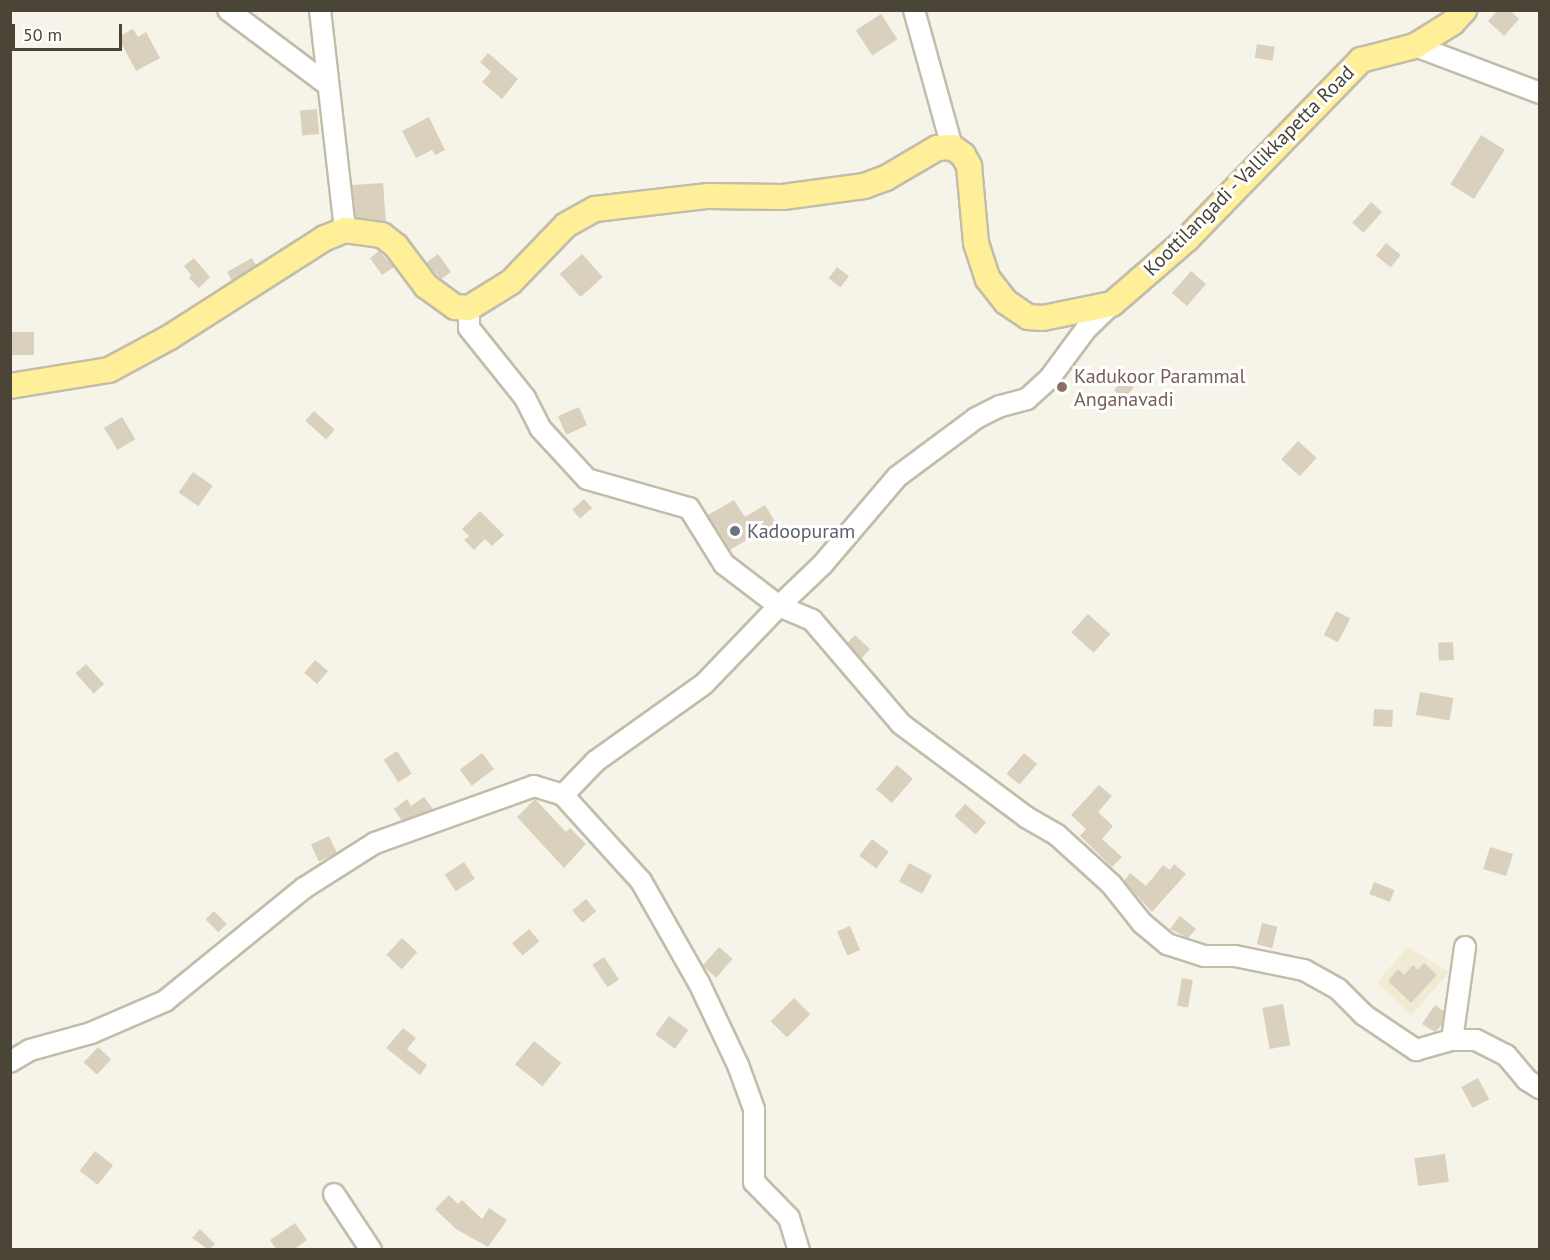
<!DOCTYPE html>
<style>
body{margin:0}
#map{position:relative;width:1550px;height:1260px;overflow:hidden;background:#f6f4e9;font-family:"PT Sans",sans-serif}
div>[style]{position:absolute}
.education>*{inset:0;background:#f0ebd2}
.building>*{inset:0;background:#d9d1bd;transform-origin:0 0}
.roads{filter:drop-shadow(2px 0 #c2bdaa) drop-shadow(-2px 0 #c2bdaa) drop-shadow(0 2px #c2bdaa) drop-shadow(0 -2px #c2bdaa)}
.minor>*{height:20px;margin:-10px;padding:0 10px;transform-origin:10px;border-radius:10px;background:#fff}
.major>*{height:24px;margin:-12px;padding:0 12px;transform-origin:12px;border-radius:12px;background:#ffef99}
.dots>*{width:16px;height:16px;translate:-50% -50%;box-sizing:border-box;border:3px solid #fff;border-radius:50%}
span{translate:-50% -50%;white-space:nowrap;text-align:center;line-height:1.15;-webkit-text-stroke:6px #fff;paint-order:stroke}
.street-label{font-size:20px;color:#4a4536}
.education-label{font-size:20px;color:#785e54}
.left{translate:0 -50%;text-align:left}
.worship-label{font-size:20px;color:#5b616d}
.frame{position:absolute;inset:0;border:12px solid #4a4536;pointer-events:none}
.scale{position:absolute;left:12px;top:24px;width:110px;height:27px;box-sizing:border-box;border:3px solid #4a4536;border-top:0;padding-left:8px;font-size:18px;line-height:21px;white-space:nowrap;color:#4a4536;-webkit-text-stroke:4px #fff;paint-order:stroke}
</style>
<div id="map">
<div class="education">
<div style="clip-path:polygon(1408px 947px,1449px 972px,1411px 1016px,1377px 982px)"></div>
</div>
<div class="building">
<div style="clip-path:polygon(1498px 10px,1510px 10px,1519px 19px,1504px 36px,1488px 21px)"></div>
<div style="left:881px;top:14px;width:30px;height:30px;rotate:57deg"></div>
<div style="clip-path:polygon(133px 29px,138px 37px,146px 32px,160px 58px,136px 71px,118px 37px)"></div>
<div style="left:1257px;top:44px;width:18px;height:14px;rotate:9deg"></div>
<div style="clip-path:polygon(488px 53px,518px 79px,502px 99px,482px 82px,491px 72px,480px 62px)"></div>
<div style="left:317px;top:109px;width:25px;height:17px;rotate:85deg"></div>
<div style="clip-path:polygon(429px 117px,445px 150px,435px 155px,432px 150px,416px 158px,402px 131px)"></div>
<div style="left:1481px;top:135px;width:28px;height:58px;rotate:32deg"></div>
<div style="clip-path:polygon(383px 183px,386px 222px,356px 217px,352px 185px)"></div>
<div style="left:1371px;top:202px;width:15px;height:28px;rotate:42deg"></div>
<div style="left:1386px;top:243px;width:19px;height:16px;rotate:39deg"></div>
<div style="clip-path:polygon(379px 251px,394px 267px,382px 275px,370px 258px)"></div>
<div style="clip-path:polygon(438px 254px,451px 272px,441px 279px,426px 263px)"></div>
<div style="left:582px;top:254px;width:31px;height:30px;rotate:48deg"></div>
<div style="clip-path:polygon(194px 258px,210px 277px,199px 288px,189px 278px,191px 275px,184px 266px)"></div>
<div style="clip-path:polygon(252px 258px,256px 265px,232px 281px,227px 272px)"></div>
<div style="left:837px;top:267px;width:15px;height:14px;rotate:37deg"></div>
<div style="left:1191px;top:271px;width:20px;height:29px;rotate:41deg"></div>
<div style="left:10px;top:332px;width:24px;height:23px"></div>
<div style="left:1124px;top:379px;width:13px;height:15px;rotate:42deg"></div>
<div style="left:579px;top:407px;width:20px;height:23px;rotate:66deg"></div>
<div style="left:314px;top:411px;width:28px;height:13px;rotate:42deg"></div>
<div style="left:122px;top:417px;width:26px;height:21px;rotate:59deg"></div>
<div style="left:1298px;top:441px;width:25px;height:25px;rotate:42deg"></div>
<div style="left:193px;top:472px;width:24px;height:25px;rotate:35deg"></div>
<div style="left:584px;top:499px;width:12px;height:16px;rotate:48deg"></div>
<div style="clip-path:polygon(734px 500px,745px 517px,765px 505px,776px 523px,730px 550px,708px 515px)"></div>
<div style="clip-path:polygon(480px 511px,504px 535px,492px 546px,485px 539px,474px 550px,464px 540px,469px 536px,462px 529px)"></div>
<div style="left:1336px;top:611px;width:16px;height:27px;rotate:27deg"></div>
<div style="left:1088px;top:614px;width:30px;height:25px;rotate:42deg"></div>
<div style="clip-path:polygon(855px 635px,870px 649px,861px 659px,847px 643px)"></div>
<div style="left:1453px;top:642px;width:18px;height:15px;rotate:87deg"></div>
<div style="left:315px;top:660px;width:17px;height:17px;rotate:40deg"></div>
<div style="left:86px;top:664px;width:27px;height:14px;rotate:48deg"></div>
<div style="left:1420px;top:692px;width:34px;height:23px;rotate:10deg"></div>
<div style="left:1374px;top:709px;width:19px;height:17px;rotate:3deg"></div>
<div style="left:397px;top:751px;width:27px;height:16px;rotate:57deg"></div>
<div style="left:482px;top:753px;width:20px;height:28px;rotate:53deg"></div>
<div style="left:1024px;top:753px;width:17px;height:27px;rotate:40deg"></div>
<div style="left:897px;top:765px;width:21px;height:32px;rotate:41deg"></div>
<div style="clip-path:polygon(1099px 785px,1112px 796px,1098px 812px,1113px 826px,1102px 839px,1122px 857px,1112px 867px,1080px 836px,1086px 829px,1071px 815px)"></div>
<div style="clip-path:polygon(424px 797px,433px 809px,402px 821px,394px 809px,407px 799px,411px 806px)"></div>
<div style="clip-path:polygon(535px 799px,566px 832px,570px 828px,586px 844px,564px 868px,517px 817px)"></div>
<div style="left:965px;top:804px;width:28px;height:16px;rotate:41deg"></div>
<div style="left:329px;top:836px;width:19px;height:20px;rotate:65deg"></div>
<div style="left:872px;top:839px;width:21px;height:21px;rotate:37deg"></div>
<div style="left:1490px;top:847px;width:24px;height:23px;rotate:17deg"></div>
<div style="left:464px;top:862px;width:20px;height:23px;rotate:57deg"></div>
<div style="left:909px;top:863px;width:26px;height:21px;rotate:28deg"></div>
<div style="clip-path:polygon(1174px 864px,1186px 874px,1152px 912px,1124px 881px,1130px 873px,1146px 886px,1163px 865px,1170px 870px)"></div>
<div style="left:1374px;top:882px;width:22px;height:13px;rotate:21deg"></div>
<div style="left:586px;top:899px;width:16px;height:18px;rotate:50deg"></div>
<div style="left:214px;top:911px;width:18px;height:12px;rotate:45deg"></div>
<div style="clip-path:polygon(1180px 916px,1196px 929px,1188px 938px,1170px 929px)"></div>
<div style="left:1262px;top:923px;width:16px;height:22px;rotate:14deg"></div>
<div style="left:850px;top:926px;width:26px;height:14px;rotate:67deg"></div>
<div style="left:529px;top:929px;width:16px;height:22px;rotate:50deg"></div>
<div style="left:402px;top:938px;width:21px;height:23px;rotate:43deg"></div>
<div style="left:719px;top:947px;width:18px;height:25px;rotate:41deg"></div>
<div style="left:604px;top:957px;width:27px;height:14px;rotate:56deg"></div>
<div style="clip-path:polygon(1424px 963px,1437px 975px,1411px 1003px,1388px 981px,1398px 969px,1404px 975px,1413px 965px,1418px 970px)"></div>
<div style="left:1182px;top:978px;width:11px;height:28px;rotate:10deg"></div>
<div style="left:794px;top:998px;width:23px;height:33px;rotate:45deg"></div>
<div style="left:1283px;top:1004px;width:42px;height:21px;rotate:80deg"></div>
<div style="clip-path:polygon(1435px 1005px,1444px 1011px,1442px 1025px,1435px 1032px,1422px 1024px)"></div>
<div style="left:669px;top:1016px;width:24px;height:23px;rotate:36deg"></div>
<div style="clip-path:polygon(403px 1028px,416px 1038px,407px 1049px,427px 1065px,420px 1075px,386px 1048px)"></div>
<div style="left:534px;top:1041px;width:35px;height:30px;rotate:39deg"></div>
<div style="left:98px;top:1047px;width:18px;height:21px;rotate:43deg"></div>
<div style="left:1478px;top:1078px;width:24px;height:19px;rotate:62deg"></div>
<div style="left:95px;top:1151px;width:23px;height:25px;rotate:38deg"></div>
<div style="left:1445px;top:1154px;width:28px;height:31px;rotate:82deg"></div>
<div style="clip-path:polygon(449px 1195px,458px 1204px,462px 1200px,482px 1219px,489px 1208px,507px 1220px,488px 1247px,456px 1229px,435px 1209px)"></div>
<div style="clip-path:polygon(295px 1223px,307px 1240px,293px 1250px,277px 1250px,270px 1240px)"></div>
<div style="clip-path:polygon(200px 1229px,215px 1244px,209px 1250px,192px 1238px)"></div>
</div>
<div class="roads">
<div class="minor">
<div style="left:228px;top:10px;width:125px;rotate:36.9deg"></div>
<div style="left:320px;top:10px;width:221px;rotate:83.5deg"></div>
<div style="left:914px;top:10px;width:142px;rotate:74.5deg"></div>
<div style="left:1415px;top:46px;width:134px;rotate:20.6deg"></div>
<div style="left:1112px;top:304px;width:36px;rotate:136deg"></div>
<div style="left:1086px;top:329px;width:62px;rotate:126.5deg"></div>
<div style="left:1049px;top:379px;width:30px;rotate:138deg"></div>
<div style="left:1027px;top:399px;width:28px;rotate:165deg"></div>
<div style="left:1000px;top:406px;width:28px;rotate:153deg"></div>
<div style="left:975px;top:419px;width:97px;rotate:143.4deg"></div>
<div style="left:897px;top:477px;width:114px;rotate:130.4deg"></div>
<div style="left:823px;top:564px;width:61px;rotate:136.3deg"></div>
<div style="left:779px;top:606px;width:36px;rotate:23deg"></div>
<div style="left:812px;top:620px;width:137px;rotate:49.4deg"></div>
<div style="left:901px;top:724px;width:156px;rotate:36.6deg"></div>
<div style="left:1026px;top:817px;width:36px;rotate:30deg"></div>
<div style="left:1057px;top:835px;width:73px;rotate:42.2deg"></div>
<div style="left:1111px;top:884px;width:50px;rotate:51.5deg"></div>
<div style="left:1142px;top:923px;width:33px;rotate:40deg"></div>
<div style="left:1167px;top:944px;width:39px;rotate:18deg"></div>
<div style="left:1204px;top:956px;width:31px"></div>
<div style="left:1235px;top:956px;width:70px;rotate:11.5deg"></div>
<div style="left:1304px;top:970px;width:39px;rotate:29deg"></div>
<div style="left:1338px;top:989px;width:37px;rotate:45deg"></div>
<div style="left:1364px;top:1015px;width:63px;rotate:33.9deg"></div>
<div style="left:1416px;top:1050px;width:37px;rotate:-16deg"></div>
<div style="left:1452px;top:1040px;width:24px"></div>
<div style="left:1476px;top:1040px;width:34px;rotate:27deg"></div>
<div style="left:1506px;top:1055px;width:33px;rotate:50deg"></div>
<div style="left:1527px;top:1080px;width:15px;rotate:32deg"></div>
<div style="left:469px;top:308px;width:20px;rotate:90deg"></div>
<div style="left:469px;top:328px;width:90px;rotate:51.3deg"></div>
<div style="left:525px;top:398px;width:34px;rotate:63deg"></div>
<div style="left:540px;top:428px;width:69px;rotate:47.3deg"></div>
<div style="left:587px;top:479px;width:106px;rotate:15.9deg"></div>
<div style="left:689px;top:508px;width:66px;rotate:58deg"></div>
<div style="left:724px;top:564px;width:69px;rotate:37.4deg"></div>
<div style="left:779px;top:606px;width:108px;rotate:133.9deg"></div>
<div style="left:704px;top:684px;width:133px;rotate:144.5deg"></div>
<div style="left:596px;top:761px;width:47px;rotate:134.1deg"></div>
<div style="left:1452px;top:1040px;width:94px;rotate:-82deg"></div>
<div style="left:10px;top:1062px;width:23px;rotate:-31deg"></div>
<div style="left:30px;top:1050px;width:63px;rotate:-15.6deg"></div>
<div style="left:91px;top:1033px;width:81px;rotate:-23.4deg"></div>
<div style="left:165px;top:1001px;width:179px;rotate:-39.1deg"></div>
<div style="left:304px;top:888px;width:84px;rotate:-32.4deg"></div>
<div style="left:375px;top:843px;width:169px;rotate:-19.7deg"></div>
<div style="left:534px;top:786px;width:30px;rotate:17deg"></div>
<div style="left:563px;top:795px;width:116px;rotate:47.8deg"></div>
<div style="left:641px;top:881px;width:117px;rotate:60.4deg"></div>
<div style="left:699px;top:983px;width:91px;rotate:64.6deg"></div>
<div style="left:738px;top:1065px;width:47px;rotate:70deg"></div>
<div style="left:754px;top:1109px;width:73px;rotate:90deg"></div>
<div style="left:754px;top:1182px;width:50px;rotate:45.8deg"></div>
<div style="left:789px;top:1218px;width:34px;rotate:73deg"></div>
<div style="left:334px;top:1194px;width:67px;rotate:56.5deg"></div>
</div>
<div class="major">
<div style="left:10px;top:386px;width:100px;rotate:-9.2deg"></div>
<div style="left:109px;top:370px;width:69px;rotate:-28.4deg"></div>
<div style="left:170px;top:337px;width:184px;rotate:-32.6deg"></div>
<div style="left:325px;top:238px;width:22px;rotate:-22deg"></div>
<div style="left:345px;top:230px;width:37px;rotate:8deg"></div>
<div style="left:382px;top:235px;width:18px;rotate:38deg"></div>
<div style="left:396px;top:246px;width:50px;rotate:53.1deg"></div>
<div style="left:426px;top:286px;width:36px;rotate:36deg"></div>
<div style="left:455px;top:307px;width:14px;rotate:4deg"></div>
<div style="left:469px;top:308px;width:49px;rotate:-31.8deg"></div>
<div style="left:511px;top:282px;width:79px;rotate:-46deg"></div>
<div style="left:566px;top:225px;width:33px;rotate:-29deg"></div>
<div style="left:595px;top:209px;width:114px;rotate:-6.6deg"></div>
<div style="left:708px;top:196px;width:75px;rotate:0.8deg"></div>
<div style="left:783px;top:197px;width:82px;rotate:-7.7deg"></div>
<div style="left:864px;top:186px;width:23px;rotate:-20deg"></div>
<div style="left:886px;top:178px;width:59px;rotate:-30.5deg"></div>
<div style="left:937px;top:148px;width:15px;rotate:-4deg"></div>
<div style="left:952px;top:147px;width:14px;rotate:36deg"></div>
<div style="left:963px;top:155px;width:13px;rotate:61deg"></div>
<div style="left:969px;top:166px;width:77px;rotate:84.8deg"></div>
<div style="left:976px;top:243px;width:38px;rotate:72deg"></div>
<div style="left:988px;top:279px;width:29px;rotate:52deg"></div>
<div style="left:1006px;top:302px;width:27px;rotate:34deg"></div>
<div style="left:1028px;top:317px;width:15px;rotate:4deg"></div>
<div style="left:1043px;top:318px;width:70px;rotate:-11.5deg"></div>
<div style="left:1112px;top:304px;width:99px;rotate:-40.9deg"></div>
<div style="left:1187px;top:239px;width:250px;rotate:-45.8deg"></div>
<div style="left:1361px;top:60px;width:56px;rotate:-14.5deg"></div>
<div style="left:1415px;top:46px;width:44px;rotate:-31.9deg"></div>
<div style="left:1452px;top:23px;width:18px;rotate:-47deg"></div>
</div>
</div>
<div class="dots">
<div style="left:1062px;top:387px;background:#8d6e63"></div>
<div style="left:735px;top:531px;background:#6b7280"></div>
</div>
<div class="street-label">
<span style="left:1249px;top:171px;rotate:-45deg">Koottilangadi - Vallikkapetta Road</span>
</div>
<div class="education-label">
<span class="left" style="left:1074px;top:388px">Kadukoor Parammal<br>Anganavadi</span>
</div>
<div class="worship-label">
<span class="left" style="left:747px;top:531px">Kadoopuram</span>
</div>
<div class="frame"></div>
<div class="scale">50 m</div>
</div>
